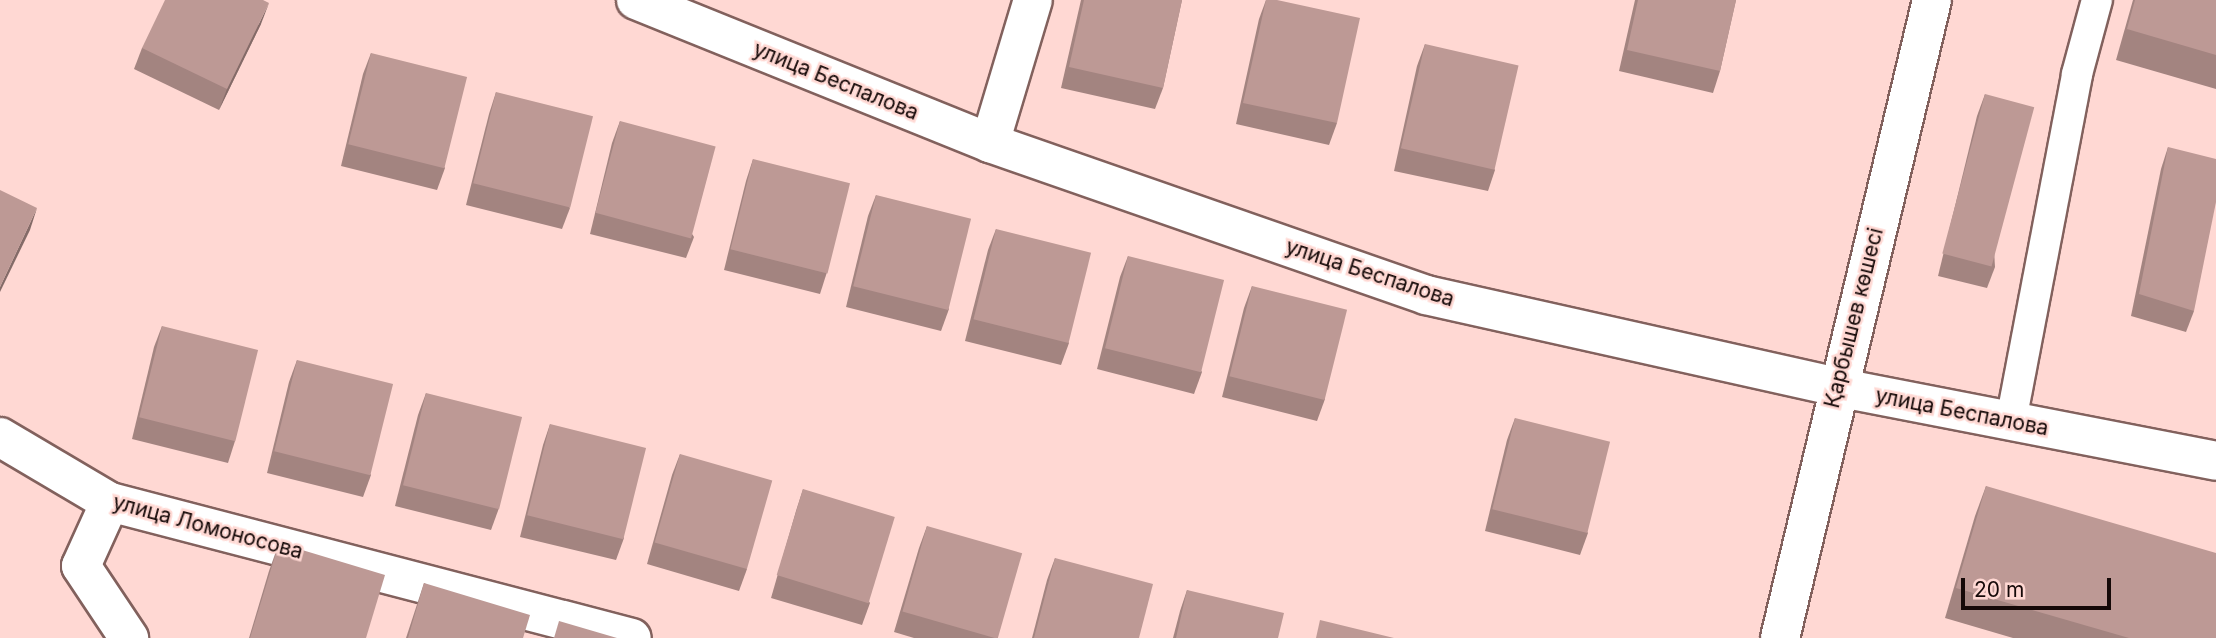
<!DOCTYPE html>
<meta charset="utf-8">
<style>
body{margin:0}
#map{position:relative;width:2216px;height:638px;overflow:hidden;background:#ffd8d3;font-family:Inter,sans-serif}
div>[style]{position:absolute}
.roads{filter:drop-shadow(2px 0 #82615d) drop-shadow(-2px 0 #82615d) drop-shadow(0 2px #82615d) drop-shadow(0 -2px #82615d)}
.lane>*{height:30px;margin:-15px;padding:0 15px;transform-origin:15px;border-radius:15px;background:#fff}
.street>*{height:38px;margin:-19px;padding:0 19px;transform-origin:19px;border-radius:19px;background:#fff}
.secondary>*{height:38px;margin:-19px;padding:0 19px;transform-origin:19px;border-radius:19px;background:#fff}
.wall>*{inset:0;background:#a38480}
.shaded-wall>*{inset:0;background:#846b68}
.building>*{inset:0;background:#bd9995;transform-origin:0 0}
span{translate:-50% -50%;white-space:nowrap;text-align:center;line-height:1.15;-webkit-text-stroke:5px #ffd8d3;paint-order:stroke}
.street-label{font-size:21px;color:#150908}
.scale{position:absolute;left:1961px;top:578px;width:150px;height:32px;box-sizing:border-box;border:4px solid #150908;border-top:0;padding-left:9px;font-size:21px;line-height:24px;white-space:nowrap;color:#150908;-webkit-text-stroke:5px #ffd8d3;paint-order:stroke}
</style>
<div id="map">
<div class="roads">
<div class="lane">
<div style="left:2011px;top:421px;width:353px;rotate:-79.2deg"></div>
<div style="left:2077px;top:74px;width:77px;rotate:-74.9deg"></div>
</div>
<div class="street">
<div style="left:636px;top:0;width:382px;rotate:22deg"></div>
<div style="left:990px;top:143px;width:462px;rotate:19.2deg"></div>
<div style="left:1426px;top:295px;width:420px;rotate:12.6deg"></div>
<div style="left:1836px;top:387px;width:387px;rotate:11deg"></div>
<div style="left:990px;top:143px;width:149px;rotate:-73.3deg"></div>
<div style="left:0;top:437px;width:128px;rotate:30.6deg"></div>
<div style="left:110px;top:502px;width:539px;rotate:14.6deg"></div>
<div style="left:110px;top:502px;width:70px;rotate:114.4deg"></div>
<div style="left:81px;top:566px;width:87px;rotate:56.3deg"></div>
</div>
<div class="secondary">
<div style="left:1780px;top:638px;width:656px;rotate:-76.6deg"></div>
</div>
</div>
<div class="wall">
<div style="clip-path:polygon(1081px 0,1182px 0,1163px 88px,1155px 109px,1061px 88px)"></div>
<div style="clip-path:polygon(1266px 0,1337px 123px,1329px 145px,1236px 124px,1259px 19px)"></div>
<div style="clip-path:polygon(1635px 0,1736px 0,1720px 71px,1713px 93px,1619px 71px)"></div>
<div style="clip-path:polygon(2133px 0,2216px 0,2216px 89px,2116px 60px)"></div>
<div style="clip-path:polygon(261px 24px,219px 110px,134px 69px,142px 48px)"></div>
<div style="clip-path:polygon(1425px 44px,1495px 170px,1488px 191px,1394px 171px,1417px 66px)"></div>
<div style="clip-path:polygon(371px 53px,445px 168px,437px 190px,341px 166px,363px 74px)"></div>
<div style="clip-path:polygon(496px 92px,570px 208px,562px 229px,466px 205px,489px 114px)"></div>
<div style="clip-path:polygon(1985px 94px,1995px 267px,1987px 288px,1938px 276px,1977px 116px)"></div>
<div style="clip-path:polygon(620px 121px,694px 237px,686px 258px,590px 234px,612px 143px)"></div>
<div style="clip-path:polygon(2168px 147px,2194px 311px,2186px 332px,2131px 316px,2161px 169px)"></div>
<div style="clip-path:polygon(753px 159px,827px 272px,820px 294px,724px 270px,746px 181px)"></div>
<div style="clip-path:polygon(876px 195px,949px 309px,941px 331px,846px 307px,868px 216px)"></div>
<div style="clip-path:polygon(996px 229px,1069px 343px,1061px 365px,965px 341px,988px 250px)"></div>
<div style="clip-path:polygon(1128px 256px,1202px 372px,1194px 394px,1097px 369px,1120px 277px)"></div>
<div style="clip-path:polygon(1252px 286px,1325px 399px,1317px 421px,1222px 397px,1244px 308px)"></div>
<div style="clip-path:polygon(162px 326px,235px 441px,228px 463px,132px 439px,154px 347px)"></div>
<div style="clip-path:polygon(297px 360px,371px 475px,363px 497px,267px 473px,289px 382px)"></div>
<div style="clip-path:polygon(426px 393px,499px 508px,491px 530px,395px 506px,418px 415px)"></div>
<div style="clip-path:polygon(1515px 418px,1588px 533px,1580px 555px,1485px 531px,1507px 440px)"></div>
<div style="clip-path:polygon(550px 424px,624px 538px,616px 560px,520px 537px,543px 445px)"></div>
<div style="clip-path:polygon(680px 454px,747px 569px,739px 591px,647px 564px,672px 475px)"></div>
<div style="clip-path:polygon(1986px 486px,2216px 638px,2013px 638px,1945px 618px,1975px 516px)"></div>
<div style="clip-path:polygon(803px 489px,870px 603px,862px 625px,771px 598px,796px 511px)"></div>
<div style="clip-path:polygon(927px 526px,998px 638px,914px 638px,894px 632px,919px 548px)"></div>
<div style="clip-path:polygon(279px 543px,366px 638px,249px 638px,269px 571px)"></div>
<div style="clip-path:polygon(1055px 558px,1139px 638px,1032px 638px,1047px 580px)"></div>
<div style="clip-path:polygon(424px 583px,523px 638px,406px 638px)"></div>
<div style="clip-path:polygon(1187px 590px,1278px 638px,1173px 638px,1180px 611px)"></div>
</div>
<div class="shaded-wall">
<div style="clip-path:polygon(269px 3px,261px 24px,219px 110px,227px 89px)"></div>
<div style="clip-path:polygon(37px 208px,30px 230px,0 292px,0 287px)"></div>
</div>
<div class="building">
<div style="clip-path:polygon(165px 0,263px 0,269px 3px,227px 89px,142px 48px)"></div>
<div style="clip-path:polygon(1084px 0,1182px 0,1163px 88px,1069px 67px)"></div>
<div style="clip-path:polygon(1266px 0,1277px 0,1360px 18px,1337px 123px,1243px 103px)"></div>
<div style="clip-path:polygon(1638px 0,1736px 0,1720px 71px,1627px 50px)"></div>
<div style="clip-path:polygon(2135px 0,2216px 0,2216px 55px,2127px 29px)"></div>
<div style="left:1425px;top:44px;width:96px;height:107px;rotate:13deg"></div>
<div style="left:371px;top:53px;width:99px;height:94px;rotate:14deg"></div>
<div style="left:496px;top:92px;width:100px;height:94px;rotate:14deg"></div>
<div style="left:1985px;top:94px;width:51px;height:165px;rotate:15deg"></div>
<div style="left:620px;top:121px;width:99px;height:95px;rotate:15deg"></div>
<div style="clip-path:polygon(2168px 147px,2216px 159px,2216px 202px,2194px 311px,2139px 294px)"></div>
<div style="left:753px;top:159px;width:100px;height:93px;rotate:14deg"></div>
<div style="clip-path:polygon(0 190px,37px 208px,0 287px)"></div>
<div style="left:876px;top:195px;width:98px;height:94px;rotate:14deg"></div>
<div style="left:996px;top:229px;width:98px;height:93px;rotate:14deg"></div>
<div style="left:1128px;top:256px;width:99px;height:95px;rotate:14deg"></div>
<div style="left:1252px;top:286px;width:98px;height:93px;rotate:14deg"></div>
<div style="left:162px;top:326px;width:99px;height:94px;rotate:14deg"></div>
<div style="left:297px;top:360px;width:99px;height:94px;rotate:14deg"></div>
<div style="left:426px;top:393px;width:99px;height:95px;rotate:14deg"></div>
<div style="left:1515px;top:418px;width:98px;height:94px;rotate:14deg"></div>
<div style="left:550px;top:424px;width:99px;height:94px;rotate:14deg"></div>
<div style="left:680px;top:454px;width:96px;height:92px;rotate:16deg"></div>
<div style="clip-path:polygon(1986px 486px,2216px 553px,2216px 638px,2129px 638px,1956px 588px)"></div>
<div style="left:803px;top:489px;width:96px;height:90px;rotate:17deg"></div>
<div style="left:927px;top:526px;width:99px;height:89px;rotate:16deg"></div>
<div style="clip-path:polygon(279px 543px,385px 575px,366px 638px,250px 638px)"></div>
<div style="clip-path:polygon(1055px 558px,1153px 584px,1139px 638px,1034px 638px)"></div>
<div style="clip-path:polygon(424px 583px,530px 615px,523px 638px,408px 638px)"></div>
<div style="clip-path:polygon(1187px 590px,1284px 613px,1278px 638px,1176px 638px)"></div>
<div style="clip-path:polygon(1320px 620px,1394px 638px,1316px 638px)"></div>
<div style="clip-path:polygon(559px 621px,617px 638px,554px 638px)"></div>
</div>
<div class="street-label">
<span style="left:836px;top:81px;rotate:22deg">улица Беспалова</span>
<span style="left:1370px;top:273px;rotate:18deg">улица Беспалова</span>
<span style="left:1854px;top:318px;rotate:-76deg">Қарбышев көшесі</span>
<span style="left:1962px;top:412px;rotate:11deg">улица Беспалова</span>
<span style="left:208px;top:527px;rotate:15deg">улица Ломоносова</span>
</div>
<div class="scale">20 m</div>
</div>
